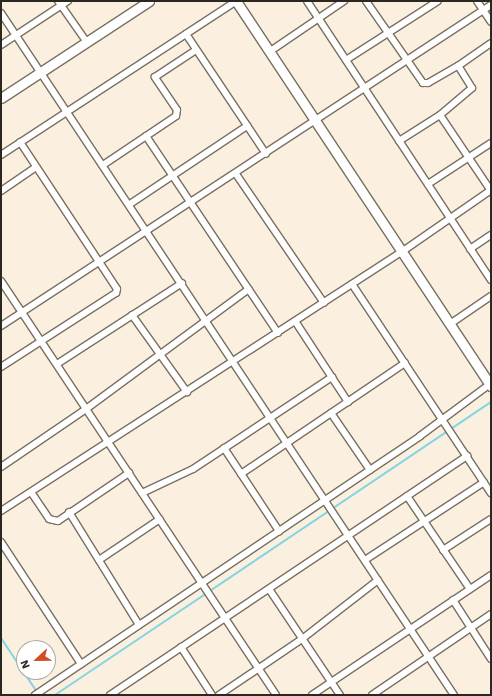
<!DOCTYPE html>
<style>
body{margin:0}
#map{position:relative;width:492px;height:696px;overflow:hidden;background:#fbf0df;font-family:"Work Sans",sans-serif}
div>[style]{position:absolute}
.stream>*{height:2px;margin:-1px;padding:0 1px;transform-origin:1px;border-radius:1px;background:#83d5e2}
.roads{filter:drop-shadow(1px 0 #797061) drop-shadow(-1px 0 #797061) drop-shadow(0 1px #797061) drop-shadow(0 -1px #797061)}
.street>*{height:6px;margin:-3px;padding:0 3px;transform-origin:3px;border-radius:3px;background:#fff}
.secondary>*{height:9px;margin:-4.5px;padding:0 4.5px;transform-origin:4.5px;border-radius:4.5px;background:#fff}
span{translate:-50% -50%;white-space:nowrap;text-align:center;line-height:1.15;-webkit-text-stroke:4px #fff;paint-order:stroke}
.frame{position:absolute;inset:0;border:2px solid #2b2821;pointer-events:none}
.north{position:absolute;left:16px;top:640px;width:40px;height:40px;box-sizing:border-box;background:#fff;border:1px solid #aaa9a6;border-radius:50%;rotate:248deg;font-size:11px;font-weight:700;line-height:16px;text-align:center;color:#2b2821}
.north::after{content:'';display:block;margin:auto;width:14px;height:18px;background:#d54b28;clip-path:polygon(50% 0,100% 100%,50% 72%,0 100%)}
</style>
<div id="map">
<div class="stream">
<div style="left:1px;top:638px;width:65px;rotate:56.3deg"></div>
<div style="left:55px;top:695px;width:525px;rotate:-33.9deg"></div>
</div>
<div class="roads">
<div class="street">
<div style="left:58px;top:1px;width:49px;rotate:55deg"></div>
<div style="left:307px;top:1px;width:334px;rotate:56.6deg"></div>
<div style="left:366px;top:1px;width:100px;rotate:55.2deg"></div>
<div style="left:423px;top:83px;width:5px"></div>
<div style="left:428px;top:83px;width:34px;rotate:-30deg"></div>
<div style="left:458px;top:66px;width:40px;rotate:-34.9deg"></div>
<div style="left:477px;top:1px;width:25px;rotate:56deg"></div>
<div style="left:1px;top:13px;width:819px;rotate:56.41deg"></div>
<div style="left:186px;top:34px;width:144px;rotate:56.3deg"></div>
<div style="left:1px;top:45px;width:80px;rotate:-33.3deg"></div>
<div style="left:269px;top:52px;width:91px;rotate:-34.2deg"></div>
<div style="left:346px;top:60px;width:109px;rotate:-32.7deg"></div>
<div style="left:440px;top:115px;width:42px;rotate:-40.2deg"></div>
<div style="left:472px;top:88px;width:26px;rotate:-122deg"></div>
<div style="left:146px;top:136px;width:237px;rotate:56.2deg"></div>
<div style="left:399px;top:141px;width:49px;rotate:-32.4deg"></div>
<div style="left:440px;top:115px;width:92px;rotate:56.1deg"></div>
<div style="left:1px;top:155px;width:281px;rotate:-33.2deg"></div>
<div style="left:103px;top:165px;width:88px;rotate:-33.9deg"></div>
<div style="left:176px;top:116px;width:6px;rotate:-81deg"></div>
<div style="left:177px;top:110px;width:40px;rotate:-124deg"></div>
<div style="left:155px;top:77px;width:49px;rotate:-33.4deg"></div>
<div style="left:236px;top:174px;width:156px;rotate:55.7deg"></div>
<div style="left:428px;top:184px;width:75px;rotate:-33.1deg"></div>
<div style="left:1px;top:191px;width:42px;rotate:-34.4deg"></div>
<div style="left:130px;top:204px;width:141px;rotate:-33.7deg"></div>
<div style="left:470px;top:249px;width:25px;rotate:-34deg"></div>
<div style="left:1px;top:281px;width:497px;rotate:56.4deg"></div>
<div style="left:352px;top:284px;width:251px;rotate:56.4deg"></div>
<div style="left:132px;top:315px;width:95px;rotate:54.5deg"></div>
<div style="left:295px;top:321px;width:97px;rotate:56.8deg"></div>
<div style="left:450px;top:324px;width:50px;rotate:-34.3deg"></div>
<div style="left:1px;top:326px;width:586px;rotate:-33.23deg"></div>
<div style="left:57px;top:364px;width:149px;rotate:-32.9deg"></div>
<div style="left:1px;top:367px;width:137px;rotate:-32.8deg"></div>
<div style="left:116px;top:293px;width:4px;rotate:-76deg"></div>
<div style="left:117px;top:289px;width:176px;rotate:-123.4deg"></div>
<div style="left:331px;top:413px;width:69px;rotate:55.6deg"></div>
<div style="left:224px;top:448px;width:100px;rotate:56.5deg"></div>
<div style="left:1px;top:467px;width:103px;rotate:-34.3deg"></div>
<div style="left:86px;top:409px;width:202px;rotate:-36.4deg"></div>
<div style="left:241px;top:474px;width:198px;rotate:-34.1deg"></div>
<div style="left:31px;top:492px;width:32px;rotate:56deg"></div>
<div style="left:49px;top:519px;width:9px;rotate:13deg"></div>
<div style="left:58px;top:521px;width:86px;rotate:-34.1deg"></div>
<div style="left:142px;top:493px;width:56px;rotate:-25.2deg"></div>
<div style="left:193px;top:469px;width:167px;rotate:-33.5deg"></div>
<div style="left:407px;top:496px;width:112px;rotate:55.9deg"></div>
<div style="left:1px;top:511px;width:479px;rotate:-32.9deg"></div>
<div style="left:403px;top:251px;width:107px;rotate:-34.7deg"></div>
<div style="left:69px;top:512px;width:133px;rotate:58.2deg"></div>
<div style="left:1px;top:542px;width:146px;rotate:56.7deg"></div>
<div style="left:443px;top:550px;width:57px;rotate:-32.9deg"></div>
<div style="left:99px;top:560px;width:73px;rotate:-33.9deg"></div>
<div style="left:365px;top:560px;width:142px;rotate:-33.2deg"></div>
<div style="left:269px;top:589px;width:128px;rotate:56.2deg"></div>
<div style="left:453px;top:600px;width:70px;rotate:57.2deg"></div>
<div style="left:181px;top:647px;width:57px;rotate:57.1deg"></div>
<div style="left:35px;top:695px;width:464px;rotate:-33.9deg"></div>
<div style="left:420px;top:436px;width:87px;rotate:-36.6deg"></div>
<div style="left:110px;top:695px;width:430px;rotate:-33.8deg"></div>
<div style="left:219px;top:695px;width:100px;rotate:-34deg"></div>
<div style="left:302px;top:639px;width:96px;rotate:-37.8deg"></div>
<div style="left:312px;top:695px;width:216px;rotate:-33.8deg"></div>
<div style="left:372px;top:695px;width:144px;rotate:-34.2deg"></div>
</div>
<div class="secondary">
<div style="left:236px;top:1px;width:462px;rotate:56.5deg"></div>
<div style="left:1px;top:98px;width:177px;rotate:-33.2deg"></div>
</div>
</div>
<div class="frame"></div>
<div class="north">N</div>
</div>
